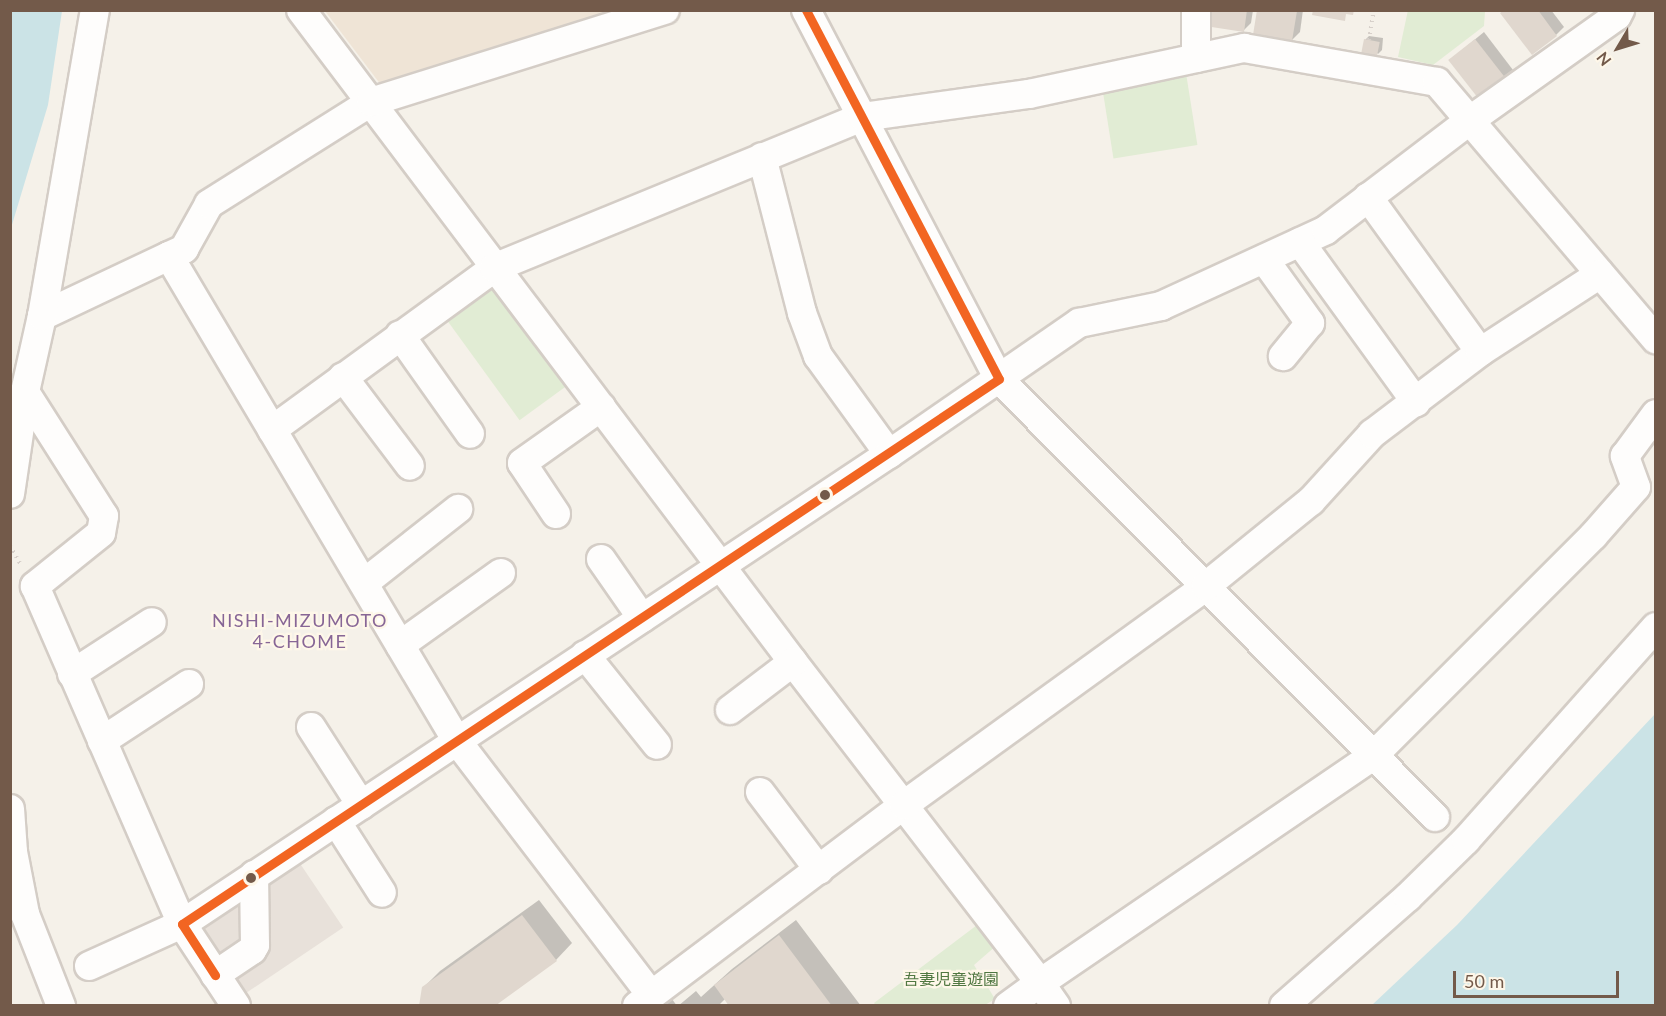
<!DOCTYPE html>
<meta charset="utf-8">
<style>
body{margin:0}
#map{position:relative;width:1666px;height:1016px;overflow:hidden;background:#f5f1e9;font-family:Lato,"Noto Sans JP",sans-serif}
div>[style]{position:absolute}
.residential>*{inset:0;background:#efe4d6}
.industrial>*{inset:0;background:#e8e1da;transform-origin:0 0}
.green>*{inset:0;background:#e1ecd4;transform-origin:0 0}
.water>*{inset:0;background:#cbe3e6}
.shadow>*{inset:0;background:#0003}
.building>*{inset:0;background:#e0d7ce;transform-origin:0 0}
.path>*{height:4px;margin-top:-2px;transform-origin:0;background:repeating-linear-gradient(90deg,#d7d0ca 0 1.5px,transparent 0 6px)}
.roads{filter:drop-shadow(2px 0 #d4cdc6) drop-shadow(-2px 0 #d4cdc6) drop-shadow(0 2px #d4cdc6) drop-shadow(0 -2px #d4cdc6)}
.minor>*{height:28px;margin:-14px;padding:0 14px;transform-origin:14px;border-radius:14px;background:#fefdfc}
.bus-1>*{height:9px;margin:-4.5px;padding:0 4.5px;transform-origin:4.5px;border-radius:4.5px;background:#f26522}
.dots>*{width:16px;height:16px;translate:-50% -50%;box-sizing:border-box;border:3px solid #fef7e9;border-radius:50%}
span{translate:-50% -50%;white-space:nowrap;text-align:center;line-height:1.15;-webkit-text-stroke:4.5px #fef7e9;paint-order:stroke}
.park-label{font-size:16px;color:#517842}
.neighbourhood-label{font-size:18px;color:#876696;letter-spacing:1.5px}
.frame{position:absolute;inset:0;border:12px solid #735a4a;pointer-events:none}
.north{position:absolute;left:1588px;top:18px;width:60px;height:60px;-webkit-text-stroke:4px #fef7e9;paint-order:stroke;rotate:232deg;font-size:16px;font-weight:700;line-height:24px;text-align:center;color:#735a4a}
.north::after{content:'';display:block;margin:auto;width:21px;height:27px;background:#735a4a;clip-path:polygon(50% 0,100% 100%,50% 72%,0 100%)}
.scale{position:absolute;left:1453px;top:971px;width:166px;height:27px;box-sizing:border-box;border:3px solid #735a4a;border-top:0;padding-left:8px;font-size:18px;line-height:21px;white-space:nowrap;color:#735a4a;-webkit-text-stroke:4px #fef7e9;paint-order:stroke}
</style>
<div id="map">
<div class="residential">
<div style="clip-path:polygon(617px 10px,381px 85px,325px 11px)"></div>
</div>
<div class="industrial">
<div style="left:299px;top:862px;width:79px;height:123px;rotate:56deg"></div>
</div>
<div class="green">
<div style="clip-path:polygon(1408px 10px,1485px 10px,1485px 11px,1484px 26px,1433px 65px,1398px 57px)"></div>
<div style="left:1186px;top:73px;width:73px;height:85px;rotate:81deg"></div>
<div style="left:499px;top:283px;width:123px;height:64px;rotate:54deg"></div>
<div style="clip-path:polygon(981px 922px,997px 945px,974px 965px,995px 999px,985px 1005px,876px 1006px,874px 1003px)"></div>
</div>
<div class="water">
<div style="clip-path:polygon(11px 10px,62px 11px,48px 105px,11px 228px)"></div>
<div style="clip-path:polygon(1655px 714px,1655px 1005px,1372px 1005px,1457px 925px)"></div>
</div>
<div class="shadow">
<div style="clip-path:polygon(1209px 10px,1253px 10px,1251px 23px,1243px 31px)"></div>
<div style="clip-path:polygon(1259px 10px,1303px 10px,1300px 32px,1292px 40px)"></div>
<div style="clip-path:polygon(1505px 10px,1551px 10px,1564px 27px,1556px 35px)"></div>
<div style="clip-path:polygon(1484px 32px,1513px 70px,1505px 78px,1450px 60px)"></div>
<div style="clip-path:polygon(1369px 36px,1383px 38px,1382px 50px,1378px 54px,1365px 40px)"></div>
<div style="clip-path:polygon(539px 900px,572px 943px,556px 960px,492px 1006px,423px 988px,440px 971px)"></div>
<div style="clip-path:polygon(796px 920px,861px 1006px,731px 1006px,726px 998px,718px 1006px,678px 1006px,696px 991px,701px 997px,732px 969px)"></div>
<div style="clip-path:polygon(672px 999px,677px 1006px,664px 1006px)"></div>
</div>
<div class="building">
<div style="clip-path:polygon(1207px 10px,1247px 10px,1244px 32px,1205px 26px)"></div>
<div style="clip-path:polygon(1257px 10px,1297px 11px,1292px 41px,1253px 35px)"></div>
<div style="clip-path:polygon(1313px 10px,1354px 10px,1353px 15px,1346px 14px,1345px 21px,1312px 15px)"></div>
<div style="clip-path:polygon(1504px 10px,1538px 10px,1557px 36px,1532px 55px,1500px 13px)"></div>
<div style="left:1364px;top:39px;width:16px;height:14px;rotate:11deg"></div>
<div style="left:1475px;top:39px;width:51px;height:34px;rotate:52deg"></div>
<div style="clip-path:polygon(522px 915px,557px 961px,495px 1006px,419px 1006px,422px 987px)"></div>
<div style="clip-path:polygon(779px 935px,832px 1006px,729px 1006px,714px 985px)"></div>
</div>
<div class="path">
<div style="left:1369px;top:40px;width:30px;rotate:-81deg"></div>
<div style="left:10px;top:546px;width:22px;rotate:60deg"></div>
</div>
<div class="roads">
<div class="minor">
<div style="left:301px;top:10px;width:817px;rotate:52.96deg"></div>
<div style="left:793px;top:662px;width:405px;rotate:52.4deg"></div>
<div style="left:1040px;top:983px;width:404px;rotate:-34.3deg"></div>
<div style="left:1374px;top:755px;width:310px;rotate:-45deg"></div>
<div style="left:1593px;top:536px;width:65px;rotate:-48.7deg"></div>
<div style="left:1636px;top:487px;width:33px;rotate:-110deg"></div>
<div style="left:1625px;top:456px;width:52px;rotate:-53.6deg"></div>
<div style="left:806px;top:10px;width:416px;rotate:62.4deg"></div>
<div style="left:999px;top:379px;width:618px;rotate:45.13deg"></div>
<div style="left:1196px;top:58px;width:48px;rotate:-90deg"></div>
<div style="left:762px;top:157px;width:161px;rotate:75.6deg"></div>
<div style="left:802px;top:313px;width:46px;rotate:69.6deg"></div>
<div style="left:818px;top:356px;width:121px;rotate:54.1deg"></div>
<div style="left:1368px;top:197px;width:191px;rotate:54.1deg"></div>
<div style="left:1300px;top:242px;width:198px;rotate:54.1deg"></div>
<div style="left:169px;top:256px;width:17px;rotate:-25deg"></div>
<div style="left:184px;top:249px;width:51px;rotate:-60.9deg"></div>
<div style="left:209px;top:204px;width:191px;rotate:-32.2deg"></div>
<div style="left:371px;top:102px;width:308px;rotate:-17.4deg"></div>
<div style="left:1264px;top:259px;width:79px;rotate:54.3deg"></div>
<div style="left:1310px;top:323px;width:43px;rotate:129.3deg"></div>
<div style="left:42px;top:316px;width:140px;rotate:-25.3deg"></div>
<div style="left:169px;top:256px;width:564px;rotate:59.3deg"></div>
<div style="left:457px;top:741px;width:320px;rotate:52.6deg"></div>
<div style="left:400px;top:335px;width:121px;rotate:54.7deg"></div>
<div style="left:343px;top:377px;width:111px;rotate:53deg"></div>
<div style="left:25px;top:392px;width:147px;rotate:57.5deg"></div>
<div style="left:104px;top:516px;width:17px;rotate:100deg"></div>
<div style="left:101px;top:533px;width:85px;rotate:141.2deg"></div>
<div style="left:35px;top:586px;width:369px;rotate:66.5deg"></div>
<div style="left:182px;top:924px;width:98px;rotate:56.6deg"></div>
<div style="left:272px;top:430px;width:275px;rotate:-36.1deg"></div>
<div style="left:494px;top:268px;width:399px;rotate:-22.3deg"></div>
<div style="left:863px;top:117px;width:168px;rotate:-7.9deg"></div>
<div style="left:1029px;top:94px;width:220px;rotate:-12.1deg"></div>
<div style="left:1244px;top:48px;width:196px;rotate:10deg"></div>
<div style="left:1437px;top:82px;width:338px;rotate:49.6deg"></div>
<div style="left:10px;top:494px;width:103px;rotate:-81.6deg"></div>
<div style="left:25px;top:392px;width:78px;rotate:-77.4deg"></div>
<div style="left:42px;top:316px;width:311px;rotate:-80.2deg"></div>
<div style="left:556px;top:514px;width:61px;rotate:-123.7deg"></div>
<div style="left:522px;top:463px;width:97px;rotate:-35.3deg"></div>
<div style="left:601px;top:559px;width:72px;rotate:55.2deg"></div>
<div style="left:364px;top:583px;width:120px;rotate:-38.2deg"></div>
<div style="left:400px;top:645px;width:124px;rotate:-35.5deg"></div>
<div style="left:585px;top:655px;width:115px;rotate:51.3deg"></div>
<div style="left:72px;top:674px;width:95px;rotate:-33deg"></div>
<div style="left:730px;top:710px;width:79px;rotate:-37.3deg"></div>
<div style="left:311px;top:727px;width:93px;rotate:57.3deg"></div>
<div style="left:102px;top:741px;width:104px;rotate:-33.2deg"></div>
<div style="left:760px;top:792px;width:98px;rotate:52.9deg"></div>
<div style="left:10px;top:809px;width:43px;rotate:86deg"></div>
<div style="left:13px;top:852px;width:63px;rotate:79deg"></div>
<div style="left:25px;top:914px;width:99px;rotate:68.6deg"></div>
<div style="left:336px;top:821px;width:85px;rotate:57.4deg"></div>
<div style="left:89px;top:966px;width:102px;rotate:-24.3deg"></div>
<div style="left:182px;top:924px;width:849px;rotate:-33.62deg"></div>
<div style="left:889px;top:454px;width:231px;rotate:-34.6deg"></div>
<div style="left:1079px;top:323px;width:84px;rotate:-11.7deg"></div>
<div style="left:1161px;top:306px;width:182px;rotate:-24.7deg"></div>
<div style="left:1326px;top:230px;width:180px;rotate:-37.3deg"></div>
<div style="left:1469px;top:121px;width:181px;rotate:-35.4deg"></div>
<div style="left:1617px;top:16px;width:7px;rotate:-63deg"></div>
<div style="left:215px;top:975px;width:45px;rotate:-34deg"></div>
<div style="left:252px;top:950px;width:6px;rotate:-59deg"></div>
<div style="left:255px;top:945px;width:70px;rotate:-90.8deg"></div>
<div style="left:637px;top:1006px;width:334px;rotate:-37deg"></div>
<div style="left:904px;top:805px;width:373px;rotate:-35.9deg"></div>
<div style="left:1206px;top:586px;width:135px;rotate:-39deg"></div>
<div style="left:1311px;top:501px;width:91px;rotate:-47.7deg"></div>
<div style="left:1372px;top:434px;width:136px;rotate:-37.2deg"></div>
<div style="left:1480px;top:352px;width:143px;rotate:-33deg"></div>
<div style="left:1008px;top:1006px;width:39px;rotate:-36deg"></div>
<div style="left:1040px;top:983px;width:28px;rotate:55deg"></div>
<div style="left:1284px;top:1006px;width:165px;rotate:-41.3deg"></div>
<div style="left:1408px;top:897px;width:81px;rotate:-44.5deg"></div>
<div style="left:1466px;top:840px;width:285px;rotate:-48.3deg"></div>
</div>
</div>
<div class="bus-1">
<div style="left:806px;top:10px;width:416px;rotate:62.4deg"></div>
<div style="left:182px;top:924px;width:982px;rotate:-33.71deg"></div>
<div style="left:182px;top:924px;width:61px;rotate:57.1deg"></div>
</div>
<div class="dots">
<div style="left:825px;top:495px;background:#735a4a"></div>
<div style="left:251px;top:878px;background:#735a4a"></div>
</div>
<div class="park-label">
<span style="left:951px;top:979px">吾妻児童遊園</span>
</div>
<div class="neighbourhood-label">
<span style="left:300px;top:631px">NISHI-MIZUMOTO<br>4-CHOME</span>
</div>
<div class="frame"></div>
<div class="north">N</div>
<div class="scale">50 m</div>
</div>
